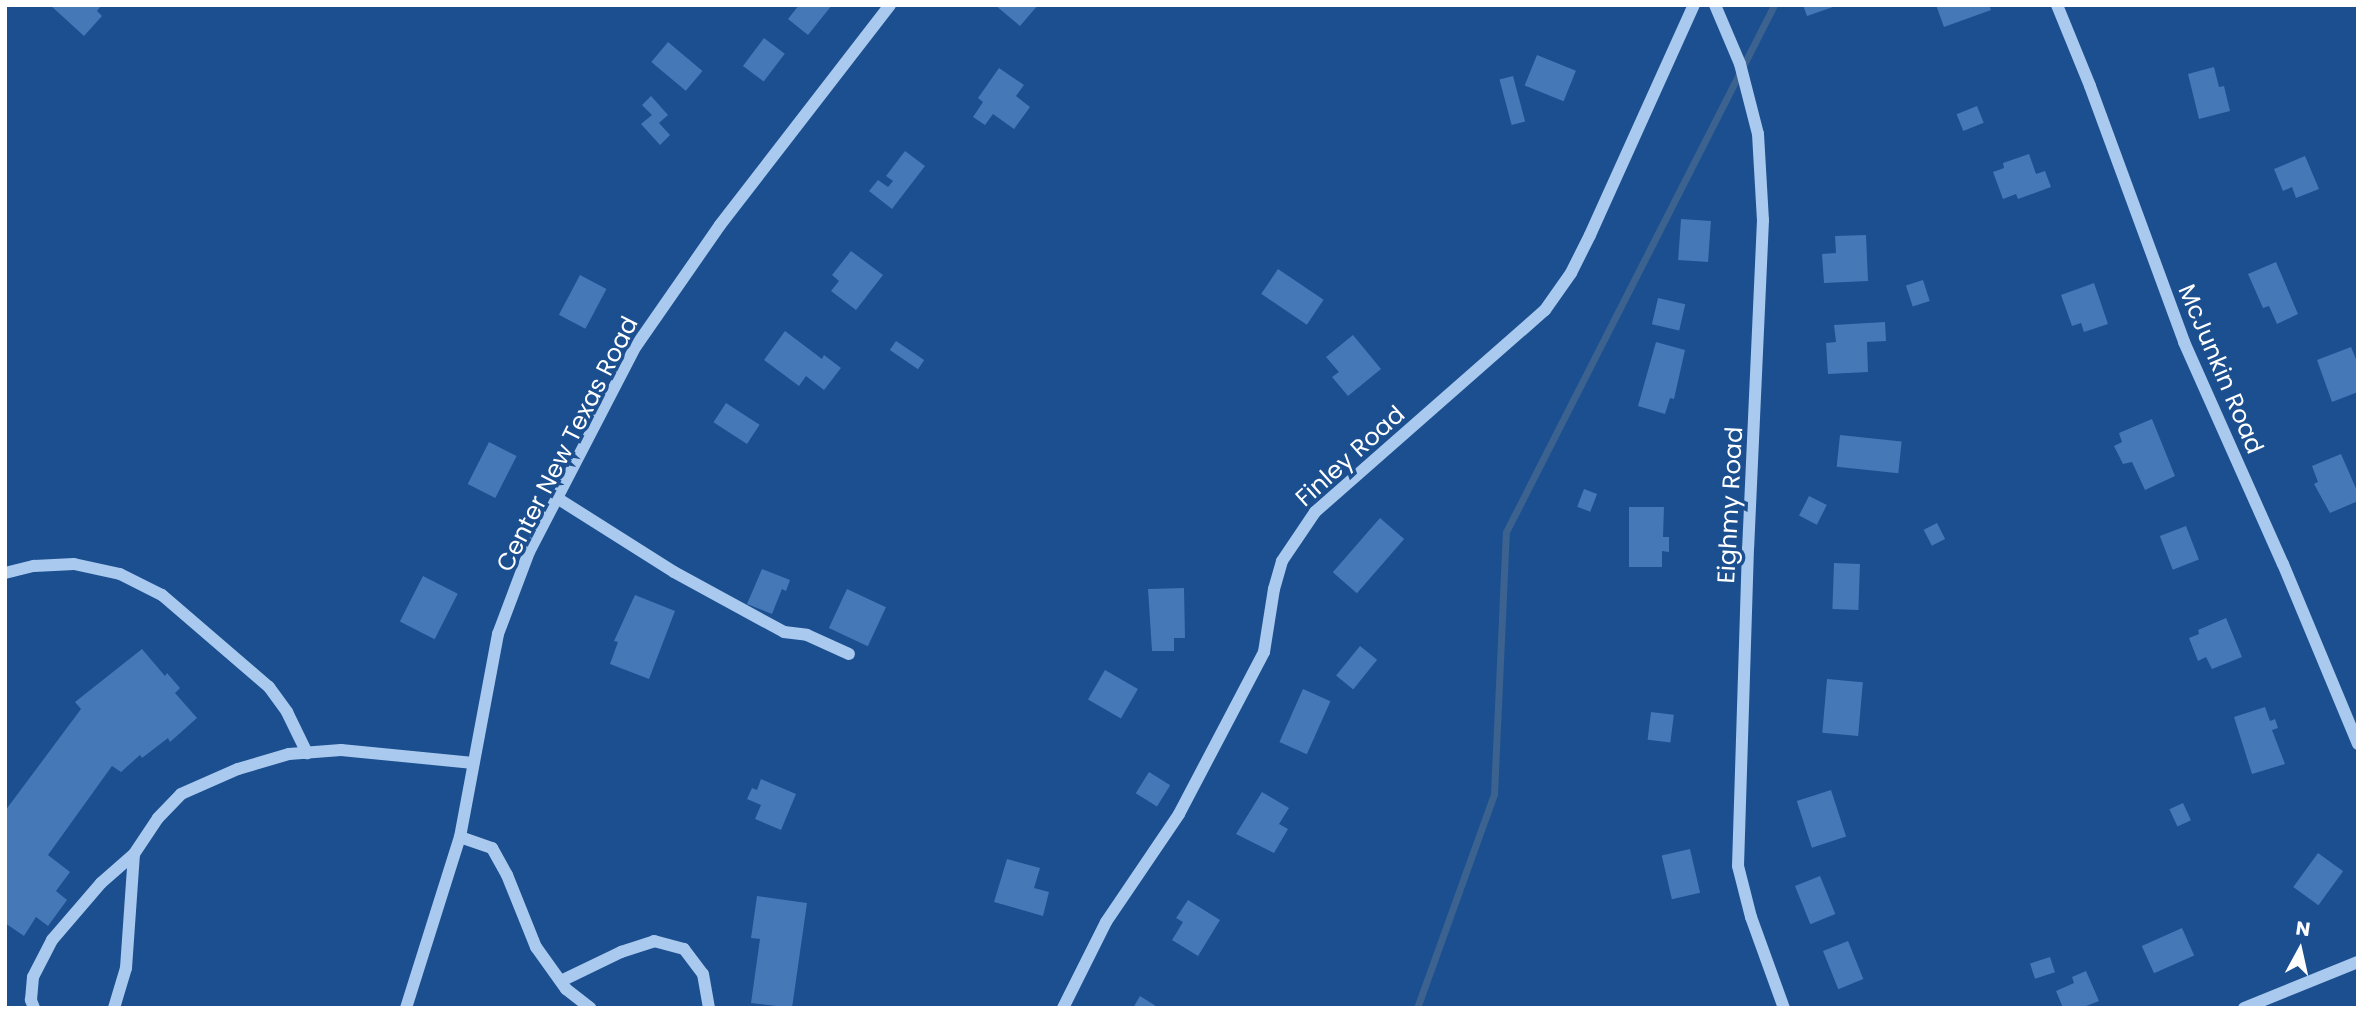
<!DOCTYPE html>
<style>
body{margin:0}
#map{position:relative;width:2363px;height:1013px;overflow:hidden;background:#1b4f8f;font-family:Poppins,sans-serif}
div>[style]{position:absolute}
.stream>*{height:7px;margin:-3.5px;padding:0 3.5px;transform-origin:3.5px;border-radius:3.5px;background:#3c6290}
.building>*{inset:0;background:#4478b7;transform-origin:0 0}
.minor>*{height:12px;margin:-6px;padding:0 6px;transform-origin:6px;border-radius:6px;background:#a9c9ee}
span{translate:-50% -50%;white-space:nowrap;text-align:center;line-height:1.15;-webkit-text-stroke:7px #1b4f8f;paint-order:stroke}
.street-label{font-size:24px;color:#fff}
.frame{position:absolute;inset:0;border:7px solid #fff;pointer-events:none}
.north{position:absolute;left:2265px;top:915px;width:70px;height:70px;-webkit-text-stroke:5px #1b4f8f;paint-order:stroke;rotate:8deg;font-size:19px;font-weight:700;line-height:28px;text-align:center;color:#fff}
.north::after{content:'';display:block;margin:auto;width:24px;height:32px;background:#fff;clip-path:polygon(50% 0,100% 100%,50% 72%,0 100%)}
</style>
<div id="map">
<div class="stream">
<div style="left:1417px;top:1008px;width:227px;rotate:-70.2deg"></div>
<div style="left:1494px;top:794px;width:262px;rotate:-87.4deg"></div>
<div style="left:1506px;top:532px;width:591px;rotate:-63.04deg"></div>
</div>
<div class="building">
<div style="clip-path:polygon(50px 5px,98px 5px,100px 7px,97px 11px,102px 16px,84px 36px)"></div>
<div style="clip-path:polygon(799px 5px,832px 5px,808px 35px,788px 19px)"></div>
<div style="clip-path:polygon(995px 5px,1038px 5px,1020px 26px)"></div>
<div style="clip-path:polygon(1803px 5px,1836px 5px,1836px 6px,1807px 16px)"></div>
<div style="clip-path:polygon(1936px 5px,1989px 5px,1991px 10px,1944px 27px)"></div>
<div style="left:764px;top:38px;width:26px;height:35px;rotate:37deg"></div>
<div style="left:668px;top:42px;width:45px;height:26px;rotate:40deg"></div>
<div style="left:1537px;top:55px;width:42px;height:33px;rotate:22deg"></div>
<div style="clip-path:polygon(2214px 67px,2219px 87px,2224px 86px,2230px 111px,2199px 119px,2188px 74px)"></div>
<div style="clip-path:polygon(999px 68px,1024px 85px,1016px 96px,1030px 107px,1014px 129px,993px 114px,985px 125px,973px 117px,983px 102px,978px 98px)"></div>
<div style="left:1513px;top:76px;width:47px;height:14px;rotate:75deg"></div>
<div style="clip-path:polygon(651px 96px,668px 115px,659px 123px,670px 135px,660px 145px,641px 124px,652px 115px,642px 105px)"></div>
<div style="left:1977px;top:106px;width:18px;height:22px;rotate:68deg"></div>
<div style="clip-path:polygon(905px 151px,925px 166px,892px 209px,869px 191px,878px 180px,888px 187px,893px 181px,886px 176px)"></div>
<div style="clip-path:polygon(2029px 154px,2036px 174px,2045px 171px,2051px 187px,2018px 199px,2016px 194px,2003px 199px,1993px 172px,2004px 168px,2003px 163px)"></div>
<div style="clip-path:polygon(2305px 156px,2319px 189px,2296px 198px,2292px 187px,2283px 191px,2274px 169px)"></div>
<div style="left:1681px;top:219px;width:30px;height:41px;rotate:4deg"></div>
<div style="clip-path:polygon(1866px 235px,1868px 281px,1824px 283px,1822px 254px,1836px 253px,1835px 236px)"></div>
<div style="clip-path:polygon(851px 251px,883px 275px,856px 310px,831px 291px,839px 281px,832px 275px)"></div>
<div style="clip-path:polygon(2276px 262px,2298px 314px,2277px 324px,2269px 306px,2263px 308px,2248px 274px)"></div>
<div style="left:1278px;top:269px;width:55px;height:30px;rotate:34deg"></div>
<div style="left:580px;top:275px;width:30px;height:45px;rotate:28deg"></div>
<div style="left:1923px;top:280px;width:22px;height:18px;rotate:72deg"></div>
<div style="clip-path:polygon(2094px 283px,2108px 324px,2084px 332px,2081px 323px,2072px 326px,2061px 295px)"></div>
<div style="left:1658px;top:298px;width:28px;height:27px;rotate:13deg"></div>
<div style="clip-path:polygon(1885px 322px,1886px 341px,1867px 342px,1868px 372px,1828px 374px,1826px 343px,1836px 342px,1834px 325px)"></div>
<div style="clip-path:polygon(785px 331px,822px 359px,824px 355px,841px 368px,824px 390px,806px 376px,799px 386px,764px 360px)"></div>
<div style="clip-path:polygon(1353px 335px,1381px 369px,1348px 396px,1332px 377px,1339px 372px,1326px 357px)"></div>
<div style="left:896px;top:341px;width:34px;height:11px;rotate:34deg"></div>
<div style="clip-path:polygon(1656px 342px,1685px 350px,1674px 399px,1670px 398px,1665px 414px,1638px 406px)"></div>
<div style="clip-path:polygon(2351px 347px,2358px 364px,2358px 392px,2332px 402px,2317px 360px)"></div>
<div style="left:726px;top:403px;width:40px;height:23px;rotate:33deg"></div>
<div style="clip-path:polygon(2152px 419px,2175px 476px,2145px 490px,2132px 462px,2123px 464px,2114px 446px,2122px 442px,2119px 433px)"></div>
<div style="left:1840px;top:435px;width:62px;height:32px;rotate:6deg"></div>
<div style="left:489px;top:442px;width:31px;height:47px;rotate:27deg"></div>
<div style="clip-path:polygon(2341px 454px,2358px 493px,2358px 501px,2330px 513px,2314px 484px,2318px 482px,2312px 466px)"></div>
<div style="left:1584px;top:489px;width:14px;height:19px;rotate:21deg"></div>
<div style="left:1809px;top:496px;width:20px;height:22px;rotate:27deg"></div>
<div style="clip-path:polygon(1629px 507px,1664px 507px,1663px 537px,1669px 537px,1669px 552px,1662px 551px,1662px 567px,1629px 567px)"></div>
<div style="left:1380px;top:518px;width:32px;height:72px;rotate:41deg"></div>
<div style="left:1937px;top:523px;width:18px;height:15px;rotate:63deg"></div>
<div style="left:2186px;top:526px;width:36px;height:28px;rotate:69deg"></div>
<div style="left:1834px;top:563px;width:26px;height:46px;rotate:2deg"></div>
<div style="clip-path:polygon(762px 569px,790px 580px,786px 591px,782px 589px,772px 614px,747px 604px)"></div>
<div style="left:423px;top:576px;width:39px;height:51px;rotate:27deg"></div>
<div style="clip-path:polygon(1184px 588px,1185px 638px,1174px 638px,1174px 651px,1152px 651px,1148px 589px)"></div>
<div style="left:847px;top:589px;width:43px;height:43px;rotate:25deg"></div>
<div style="clip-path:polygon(635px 595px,675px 611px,649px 679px,610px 664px,618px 642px,614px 641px)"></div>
<div style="clip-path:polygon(2226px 618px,2242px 657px,2212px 669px,2206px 657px,2198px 661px,2189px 638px,2199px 634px,2198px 630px)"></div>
<div style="left:1360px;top:646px;width:22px;height:38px;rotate:39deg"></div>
<div style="clip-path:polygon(142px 649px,165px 676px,167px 673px,180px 688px,175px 693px,197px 718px,170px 742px,168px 738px,142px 758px,140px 755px,121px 772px,112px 766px,48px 855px,70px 872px,56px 891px,67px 900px,48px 926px,36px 917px,24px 936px,5px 923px,5px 811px,81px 709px,75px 702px)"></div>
<div style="left:1105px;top:670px;width:38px;height:34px;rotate:30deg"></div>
<div style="left:1827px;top:679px;width:36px;height:54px;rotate:5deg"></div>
<div style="left:1303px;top:689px;width:30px;height:58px;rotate:24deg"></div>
<div style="clip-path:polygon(2265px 707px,2270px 721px,2275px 719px,2278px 728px,2272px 730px,2285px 764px,2252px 774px,2234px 717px)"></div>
<div style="left:1651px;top:712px;width:23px;height:28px;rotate:7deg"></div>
<div style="left:1149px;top:772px;width:25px;height:25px;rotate:32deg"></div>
<div style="clip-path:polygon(761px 779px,796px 794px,781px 830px,755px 819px,761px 805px,747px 799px,752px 788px,757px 790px)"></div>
<div style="left:1831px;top:790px;width:49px;height:36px;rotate:72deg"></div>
<div style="clip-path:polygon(1262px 792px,1289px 808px,1279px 824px,1288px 829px,1274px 853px,1236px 834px)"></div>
<div style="left:2183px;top:803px;width:19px;height:15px;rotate:65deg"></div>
<div style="left:1690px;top:849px;width:45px;height:29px;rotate:77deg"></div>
<div style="left:2318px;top:853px;width:31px;height:42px;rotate:36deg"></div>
<div style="clip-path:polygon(1007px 859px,1040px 868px,1034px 888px,1049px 892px,1043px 916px,994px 902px)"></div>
<div style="left:1820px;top:876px;width:41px;height:27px;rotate:68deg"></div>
<div style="clip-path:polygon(757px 896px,807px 903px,792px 1008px,751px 1003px,760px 939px,751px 938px)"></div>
<div style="clip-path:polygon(1188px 900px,1220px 920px,1198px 956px,1172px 940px,1183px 922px,1176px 918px)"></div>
<div style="left:2182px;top:928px;width:30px;height:44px;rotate:66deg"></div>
<div style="left:1848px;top:941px;width:41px;height:27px;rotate:68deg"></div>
<div style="left:2050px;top:957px;width:16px;height:21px;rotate:72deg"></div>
<div style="clip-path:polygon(2086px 971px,2099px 1001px,2081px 1008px,2063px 1008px,2056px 991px,2074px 983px,2072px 977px)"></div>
<div style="clip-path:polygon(1140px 996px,1159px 1008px,1133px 1008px)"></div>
</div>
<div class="minor">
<div style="left:1715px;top:5px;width:64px;rotate:67deg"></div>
<div style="left:1740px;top:64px;width:72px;rotate:75.6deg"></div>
<div style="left:1758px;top:134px;width:86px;rotate:86.7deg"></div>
<div style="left:1763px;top:220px;width:328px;rotate:92.6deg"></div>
<div style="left:1748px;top:548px;width:318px;rotate:91.8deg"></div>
<div style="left:1738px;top:866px;width:53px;rotate:75.7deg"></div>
<div style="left:1751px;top:917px;width:97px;rotate:70.1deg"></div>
<div style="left:2057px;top:5px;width:87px;rotate:67.8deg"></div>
<div style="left:2090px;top:86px;width:273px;rotate:69.8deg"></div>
<div style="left:2184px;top:342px;width:243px;rotate:66deg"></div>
<div style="left:2283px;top:564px;width:195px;rotate:67.4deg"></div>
<div style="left:557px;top:498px;width:138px;rotate:32.3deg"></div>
<div style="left:674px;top:572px;width:125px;rotate:28.6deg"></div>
<div style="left:784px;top:632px;width:23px;rotate:7deg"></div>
<div style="left:807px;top:635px;width:46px;rotate:24.3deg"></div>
<div style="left:5px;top:573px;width:30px;rotate:-14deg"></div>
<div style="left:34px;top:566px;width:40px;rotate:-2.9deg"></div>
<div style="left:74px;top:564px;width:47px;rotate:12.3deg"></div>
<div style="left:120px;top:574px;width:47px;rotate:26.6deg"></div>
<div style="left:162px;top:595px;width:141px;rotate:40.7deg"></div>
<div style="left:269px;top:687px;width:31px;rotate:54deg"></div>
<div style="left:287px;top:712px;width:46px;rotate:64deg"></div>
<div style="left:460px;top:837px;width:34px;rotate:19deg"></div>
<div style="left:492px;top:848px;width:31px;rotate:61deg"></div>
<div style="left:507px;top:875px;width:78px;rotate:68.1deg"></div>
<div style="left:536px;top:947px;width:52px;rotate:54.5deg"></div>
<div style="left:566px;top:989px;width:31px;rotate:38deg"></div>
<div style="left:561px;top:981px;width:67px;rotate:-25.8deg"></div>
<div style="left:621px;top:952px;width:35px;rotate:-18deg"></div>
<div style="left:654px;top:941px;width:31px;rotate:15deg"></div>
<div style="left:684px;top:949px;width:31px;rotate:53deg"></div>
<div style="left:703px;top:974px;width:35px;rotate:80deg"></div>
<div style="left:34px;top:1008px;width:9px;rotate:-111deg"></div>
<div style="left:31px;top:1000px;width:23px;rotate:-85deg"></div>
<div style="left:33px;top:977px;width:42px;rotate:-62.8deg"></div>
<div style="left:52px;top:940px;width:75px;rotate:-49.3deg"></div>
<div style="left:101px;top:883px;width:44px;rotate:-41.3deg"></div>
<div style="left:134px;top:854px;width:43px;rotate:-56.3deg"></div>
<div style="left:158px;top:818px;width:33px;rotate:-46deg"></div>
<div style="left:181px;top:794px;width:62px;rotate:-23.7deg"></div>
<div style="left:238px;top:769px;width:53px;rotate:-16.4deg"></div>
<div style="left:289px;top:754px;width:52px;rotate:-4.4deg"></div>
<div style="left:341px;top:750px;width:133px;rotate:5.6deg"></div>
<div style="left:114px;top:1008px;width:42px;rotate:-73.3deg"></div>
<div style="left:126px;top:968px;width:114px;rotate:-86deg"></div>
<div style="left:406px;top:1008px;width:179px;rotate:-72.5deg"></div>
<div style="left:460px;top:837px;width:207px;rotate:-79.4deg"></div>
<div style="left:498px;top:634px;width:88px;rotate:-69.3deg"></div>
<div style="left:529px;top:552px;width:232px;rotate:-62.6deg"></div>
<div style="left:636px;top:346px;width:147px;rotate:-55.2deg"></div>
<div style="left:720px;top:225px;width:278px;rotate:-52.3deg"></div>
<div style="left:1063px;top:1008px;width:96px;rotate:-63.4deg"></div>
<div style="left:1106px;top:922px;width:130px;rotate:-55.9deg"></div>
<div style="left:1179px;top:814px;width:183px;rotate:-62.3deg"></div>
<div style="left:1264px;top:652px;width:64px;rotate:-81deg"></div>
<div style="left:1274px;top:589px;width:29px;rotate:-74deg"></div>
<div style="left:1282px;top:561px;width:59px;rotate:-56deg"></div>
<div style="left:1315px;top:512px;width:306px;rotate:-41.3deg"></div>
<div style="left:1545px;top:310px;width:45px;rotate:-54.9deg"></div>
<div style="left:1571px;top:273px;width:42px;rotate:-63.4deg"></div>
<div style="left:1590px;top:235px;width:252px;rotate:-65.7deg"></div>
<div style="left:2244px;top:1008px;width:123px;rotate:-22deg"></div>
</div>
<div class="street-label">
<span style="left:2221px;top:369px;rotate:67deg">McJunkin Road</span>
<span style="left:567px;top:444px;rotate:-63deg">Center New Texas Road</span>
<span style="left:1350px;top:456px;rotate:-42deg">Finley Road</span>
<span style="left:1730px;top:505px;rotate:-87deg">Eighmy Road</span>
</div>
<div class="frame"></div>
<div class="north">N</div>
</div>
